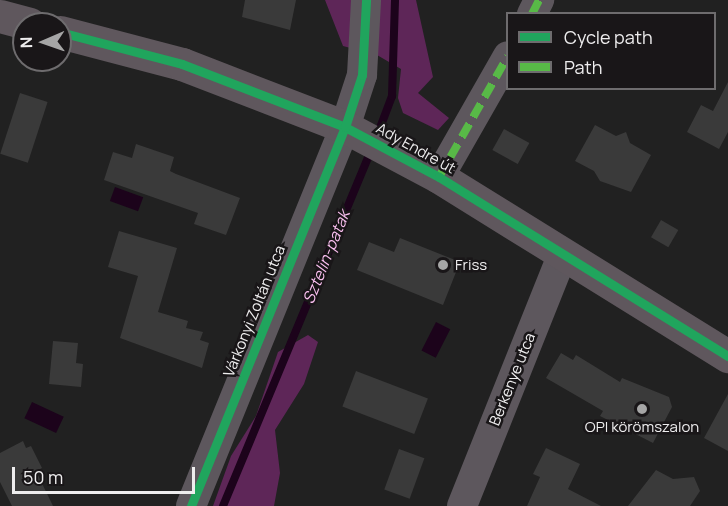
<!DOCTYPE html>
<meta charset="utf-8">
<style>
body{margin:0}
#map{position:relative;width:728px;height:506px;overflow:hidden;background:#212121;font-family:Manrope,sans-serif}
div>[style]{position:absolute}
.forest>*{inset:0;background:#5e2658}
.water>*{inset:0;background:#1c031b;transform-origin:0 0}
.stream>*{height:8px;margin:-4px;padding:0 4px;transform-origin:4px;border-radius:4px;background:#1c031b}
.building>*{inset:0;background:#3a3a3a;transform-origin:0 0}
.minor>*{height:30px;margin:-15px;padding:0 15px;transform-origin:15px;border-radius:15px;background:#5d575d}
.major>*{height:33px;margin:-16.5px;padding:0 16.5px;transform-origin:16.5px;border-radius:16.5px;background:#5f575d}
.quiet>*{height:8px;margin-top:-4px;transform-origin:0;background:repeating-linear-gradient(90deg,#58b947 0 15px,transparent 0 23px)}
.cycleway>*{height:9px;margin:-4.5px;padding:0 4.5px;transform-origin:4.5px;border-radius:4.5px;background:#20a55d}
.dots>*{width:16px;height:16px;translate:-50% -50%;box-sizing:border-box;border:3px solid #191618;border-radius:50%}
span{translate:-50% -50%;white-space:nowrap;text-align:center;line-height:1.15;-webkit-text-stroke:5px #191618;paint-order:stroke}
.street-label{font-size:15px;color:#eeedee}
.poi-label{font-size:15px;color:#eeedee}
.left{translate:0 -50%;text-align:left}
.water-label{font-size:16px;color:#f9bfef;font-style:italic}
.legend{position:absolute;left:506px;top:12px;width:210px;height:78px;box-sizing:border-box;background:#191618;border:2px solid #6e6c6e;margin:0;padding:8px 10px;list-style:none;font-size:18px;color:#eeedee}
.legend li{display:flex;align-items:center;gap:12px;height:30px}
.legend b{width:30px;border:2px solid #6e6c6e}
.north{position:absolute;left:12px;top:12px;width:60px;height:60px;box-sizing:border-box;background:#191618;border:2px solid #6e6c6e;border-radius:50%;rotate:268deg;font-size:16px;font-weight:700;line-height:24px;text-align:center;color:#eeedee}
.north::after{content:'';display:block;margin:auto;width:21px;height:27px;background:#a6a6a6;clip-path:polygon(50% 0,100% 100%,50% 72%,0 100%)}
.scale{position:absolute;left:12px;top:467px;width:183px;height:27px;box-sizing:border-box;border:3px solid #eeedee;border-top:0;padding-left:8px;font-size:18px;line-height:21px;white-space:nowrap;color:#eeedee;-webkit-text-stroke:4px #191618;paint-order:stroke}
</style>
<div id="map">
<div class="forest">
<div style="clip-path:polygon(325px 0,416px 0,433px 77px,418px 93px,449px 118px,438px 130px,403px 113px,398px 98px,401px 69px,377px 55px,343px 46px)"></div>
<div style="clip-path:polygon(308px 335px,318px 342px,304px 384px,275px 430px,280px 473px,274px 506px,213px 506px,231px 456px,256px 416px,278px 352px)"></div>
</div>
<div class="water">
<div style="left:115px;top:187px;width:30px;height:15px;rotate:20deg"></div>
<div style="left:436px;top:322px;width:16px;height:32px;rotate:27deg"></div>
<div style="left:32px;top:402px;width:35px;height:18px;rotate:25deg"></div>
</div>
<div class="stream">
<div style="left:377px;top:136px;width:43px;rotate:-69.4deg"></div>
<div style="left:392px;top:96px;width:96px;rotate:-88.2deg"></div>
<div style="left:223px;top:506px;width:386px;rotate:-67.4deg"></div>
</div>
<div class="building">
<div style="clip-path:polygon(245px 0,296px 0,290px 30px,242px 17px)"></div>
<div style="clip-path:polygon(728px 82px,728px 132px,719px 149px,687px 132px,701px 105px,713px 111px)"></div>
<div style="left:20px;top:93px;width:29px;height:64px;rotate:18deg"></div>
<div style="clip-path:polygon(595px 125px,616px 136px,626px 132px,630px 143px,651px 155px,631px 192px,600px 181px,594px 171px,575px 161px)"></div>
<div style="left:504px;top:129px;width:29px;height:24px;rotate:29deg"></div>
<div style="clip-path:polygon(136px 144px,174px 157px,170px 171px,176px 174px,240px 198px,226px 235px,194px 224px,198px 213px,104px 180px,113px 152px,132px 158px)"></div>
<div style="left:661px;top:220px;width:20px;height:20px;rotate:30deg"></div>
<div style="clip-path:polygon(119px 231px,177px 248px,158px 312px,188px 321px,186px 328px,203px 332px,200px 340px,209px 343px,202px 368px,120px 338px,138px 276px,108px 267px)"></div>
<div style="clip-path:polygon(400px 238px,460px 262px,443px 305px,357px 270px,369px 242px,394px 252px)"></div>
<div style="clip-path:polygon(53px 341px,78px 343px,76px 363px,83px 364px,81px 387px,49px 384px)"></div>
<div style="clip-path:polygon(561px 353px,573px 360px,576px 355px,620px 382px,622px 378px,669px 397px,672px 407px,653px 443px,600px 416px,603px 411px,546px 378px)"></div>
<div style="left:356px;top:371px;width:77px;height:38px;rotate:21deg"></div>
<div style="clip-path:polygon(728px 394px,728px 451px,704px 438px)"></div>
<div style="clip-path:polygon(23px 441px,26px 448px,31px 446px,42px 468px,36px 471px,53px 506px,12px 506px,0 482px,0 453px)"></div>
<div style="clip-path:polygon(546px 448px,580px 464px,568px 489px,601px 506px,527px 506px,540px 477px,533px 474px)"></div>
<div style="left:399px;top:449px;width:27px;height:43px;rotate:20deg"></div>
<div style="clip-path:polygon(656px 470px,673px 479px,694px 477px,700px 491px,690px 506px,628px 506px)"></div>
</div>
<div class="minor">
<div style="left:532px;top:14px;width:16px;rotate:-63deg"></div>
<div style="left:439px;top:177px;width:139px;rotate:-60.3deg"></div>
<div style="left:191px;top:506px;width:409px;rotate:-67.9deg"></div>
<div style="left:345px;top:127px;width:55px;rotate:-71.9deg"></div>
<div style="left:362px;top:75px;width:75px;rotate:-86.9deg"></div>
<div style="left:462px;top:506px;width:272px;rotate:-68.2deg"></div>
</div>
<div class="major">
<div style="left:0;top:16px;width:31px;rotate:15deg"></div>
<div style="left:60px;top:32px;width:126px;rotate:14.7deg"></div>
<div style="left:182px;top:64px;width:175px;rotate:21.1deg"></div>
<div style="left:345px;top:127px;width:106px;rotate:28deg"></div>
<div style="left:439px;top:177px;width:340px;rotate:31.8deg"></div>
</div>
<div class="quiet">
<div style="left:532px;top:14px;width:16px;rotate:-63deg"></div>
<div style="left:439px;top:177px;width:139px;rotate:-60.3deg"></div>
</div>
<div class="cycleway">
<div style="left:60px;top:32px;width:126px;rotate:14.7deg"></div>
<div style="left:182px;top:64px;width:175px;rotate:21.1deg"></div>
<div style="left:345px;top:127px;width:106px;rotate:28deg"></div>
<div style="left:439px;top:177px;width:340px;rotate:31.8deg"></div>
<div style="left:191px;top:506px;width:409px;rotate:-67.9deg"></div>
<div style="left:345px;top:127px;width:55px;rotate:-71.9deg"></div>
<div style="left:362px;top:75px;width:75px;rotate:-86.9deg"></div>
</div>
<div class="dots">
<div style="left:443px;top:265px;background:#a6a6a6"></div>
<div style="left:642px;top:409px;background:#a6a6a6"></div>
</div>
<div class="street-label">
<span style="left:416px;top:148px;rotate:29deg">Ady Endre út</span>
<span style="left:254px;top:311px;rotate:-68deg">Várkonyi Zoltán utca</span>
<span style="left:512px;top:379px;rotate:-68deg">Berkenye utca</span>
</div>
<div class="poi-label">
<span class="left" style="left:455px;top:265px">Friss</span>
<span style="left:642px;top:427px">OPI körömszalon</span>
</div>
<div class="water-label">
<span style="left:326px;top:257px;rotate:-68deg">Sztelin-patak</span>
</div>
<ul class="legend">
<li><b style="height:8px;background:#20a55d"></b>Cycle path</li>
<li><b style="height:8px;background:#58b947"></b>Path</li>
</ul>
<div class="north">N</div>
<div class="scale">50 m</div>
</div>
